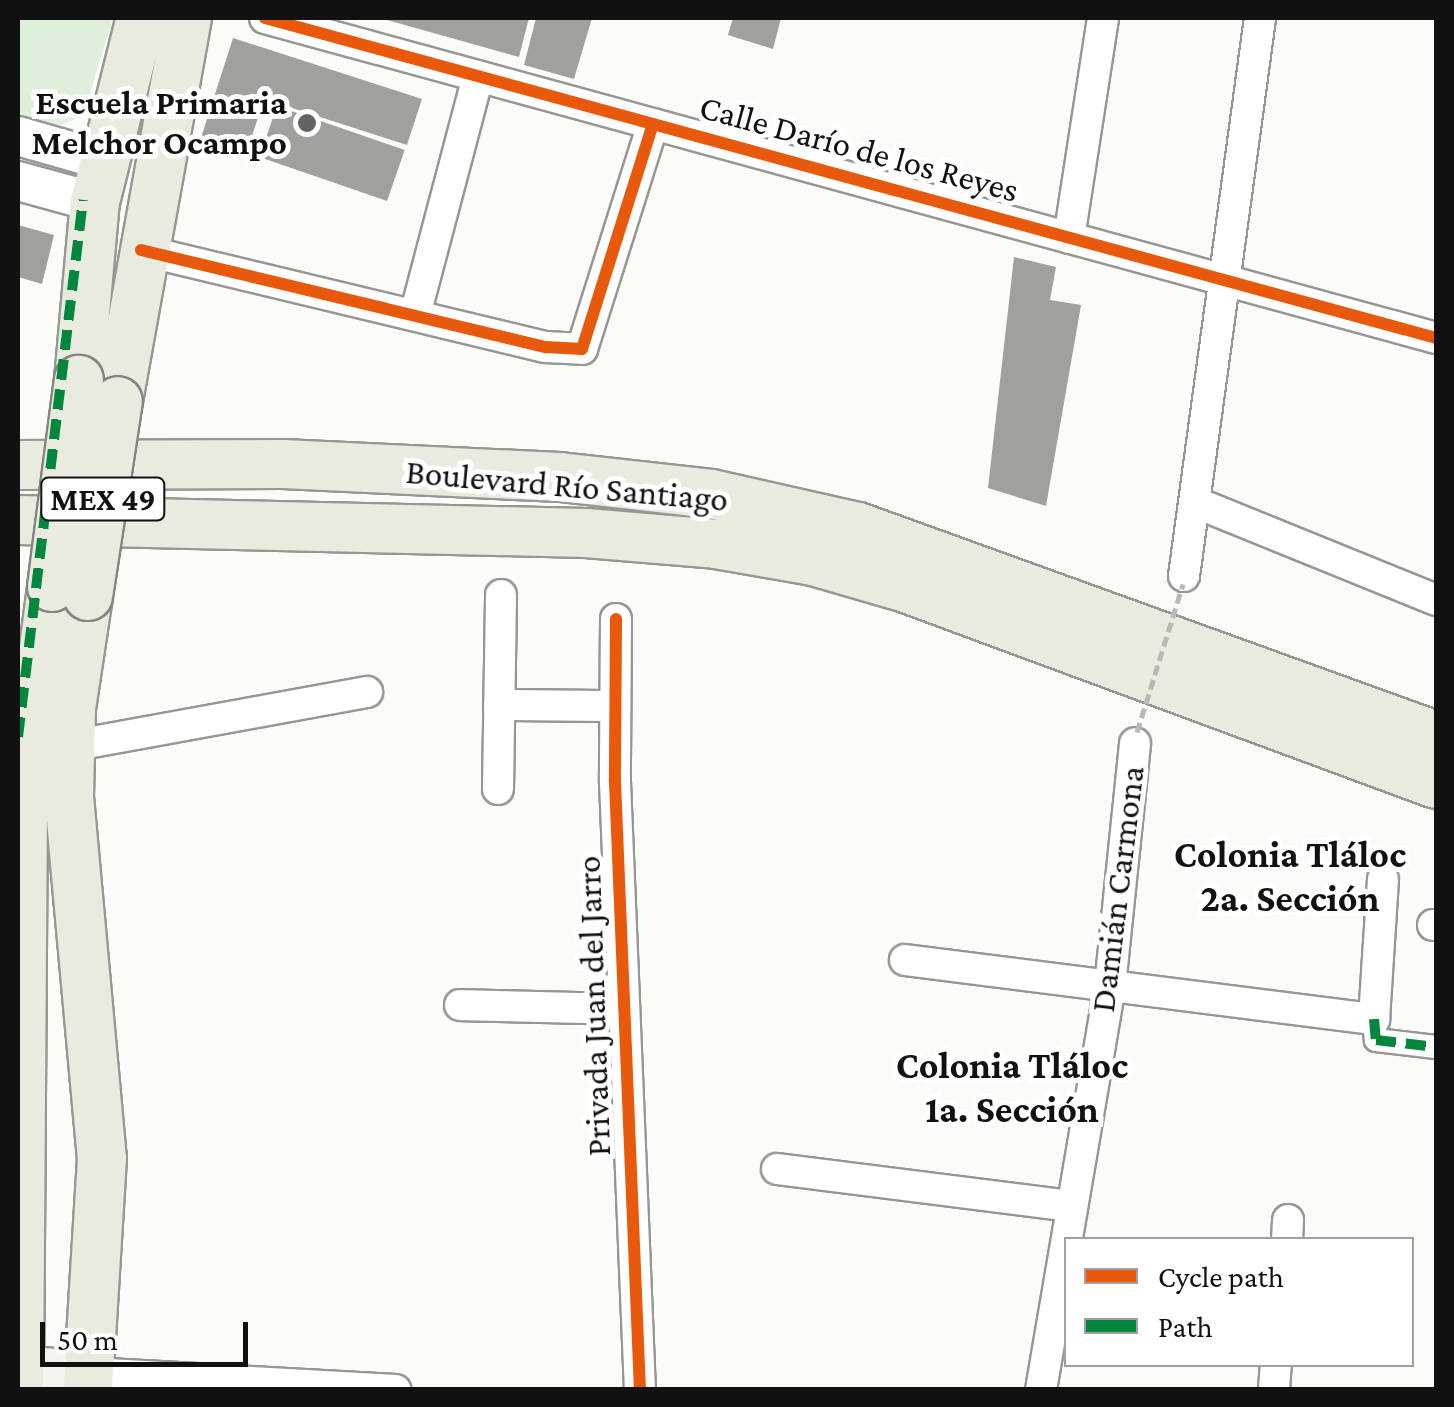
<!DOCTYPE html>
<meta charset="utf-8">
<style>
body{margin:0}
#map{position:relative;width:1454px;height:1407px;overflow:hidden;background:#fbfcf7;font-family:"Crimson Pro",serif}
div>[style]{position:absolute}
.green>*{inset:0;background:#def0d9}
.building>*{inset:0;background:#a0a09c;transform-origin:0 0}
.roads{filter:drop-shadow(2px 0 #969795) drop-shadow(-2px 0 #969795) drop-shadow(0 2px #969795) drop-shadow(0 -2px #969795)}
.pedestrian>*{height:22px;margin:-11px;padding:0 11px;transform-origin:11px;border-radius:11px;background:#fefffe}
.minor>*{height:30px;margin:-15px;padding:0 15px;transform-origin:15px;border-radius:15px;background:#fefffe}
.tertiary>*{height:38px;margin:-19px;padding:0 19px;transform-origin:19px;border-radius:19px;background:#fefffe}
.secondary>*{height:42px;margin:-21px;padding:0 21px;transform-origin:21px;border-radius:21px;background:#f2f4ed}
.primary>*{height:48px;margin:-24px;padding:0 24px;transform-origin:24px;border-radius:24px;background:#e9ebde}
.path-bridge>*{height:5px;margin-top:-2.5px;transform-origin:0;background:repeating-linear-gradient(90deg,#b9b9b8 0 10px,transparent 0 15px)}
.bridges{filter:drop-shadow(2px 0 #848482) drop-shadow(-2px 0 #848482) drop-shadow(0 2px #848482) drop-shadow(0 -2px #848482)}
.primary-bridge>*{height:48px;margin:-24px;padding:0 24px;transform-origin:24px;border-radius:24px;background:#e9ebde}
.quiet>*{height:10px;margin-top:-5px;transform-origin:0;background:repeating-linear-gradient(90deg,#00873e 0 20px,transparent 0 30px)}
.cycleway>*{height:12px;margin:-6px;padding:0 6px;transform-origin:6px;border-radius:6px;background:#e8590c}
.dots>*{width:28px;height:28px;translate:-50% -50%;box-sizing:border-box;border:5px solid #fff;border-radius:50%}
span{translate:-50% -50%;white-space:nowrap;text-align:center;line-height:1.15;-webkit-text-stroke:10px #fff;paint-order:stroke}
.shield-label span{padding:2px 8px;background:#fff;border:2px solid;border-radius:8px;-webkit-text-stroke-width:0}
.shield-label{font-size:32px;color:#111;font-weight:700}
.poi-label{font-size:35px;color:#111;font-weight:700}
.right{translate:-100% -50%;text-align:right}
.street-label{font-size:35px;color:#111}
.neighbourhood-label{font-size:38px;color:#111;font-weight:700}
.frame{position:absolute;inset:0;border:20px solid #111;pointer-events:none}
.legend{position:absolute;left:1064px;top:1237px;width:350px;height:130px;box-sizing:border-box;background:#fff;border:2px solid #a0a0a0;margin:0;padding:12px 18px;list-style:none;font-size:30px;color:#111}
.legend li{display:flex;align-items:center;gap:20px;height:50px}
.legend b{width:50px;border:2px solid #a0a0a0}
.scale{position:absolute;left:40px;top:1322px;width:208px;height:45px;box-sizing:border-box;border:5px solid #111;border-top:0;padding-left:12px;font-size:30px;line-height:35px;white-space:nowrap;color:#111;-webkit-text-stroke:8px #fff;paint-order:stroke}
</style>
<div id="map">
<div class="green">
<div style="clip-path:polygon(18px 18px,113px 18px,83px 116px,45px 131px,18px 123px)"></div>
</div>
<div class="building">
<div style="clip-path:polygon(380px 18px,529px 18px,519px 57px)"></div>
<div style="clip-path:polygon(536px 18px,592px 18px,574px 79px,524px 65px)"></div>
<div style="clip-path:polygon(733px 18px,781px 18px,773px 49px,728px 35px)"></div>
<div style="clip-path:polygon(233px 38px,422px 99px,407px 145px,264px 99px,245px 158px,199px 144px)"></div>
<div style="left:277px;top:106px;width:135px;height:54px;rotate:19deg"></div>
<div style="clip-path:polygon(18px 225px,54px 235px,42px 284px,18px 277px)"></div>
<div style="clip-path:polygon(1014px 257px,1056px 267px,1050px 300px,1081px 305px,1046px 506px,988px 488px)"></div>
</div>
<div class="roads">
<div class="pedestrian">
<div style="left:1374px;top:1019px;width:21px;rotate:85deg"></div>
<div style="left:1376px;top:1040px;width:60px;rotate:6.7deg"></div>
</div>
<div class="minor">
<div style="left:265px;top:18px;width:1214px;rotate:15.28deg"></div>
<div style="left:1069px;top:238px;width:223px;rotate:-81.2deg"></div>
<div style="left:141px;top:250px;width:416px;rotate:13.5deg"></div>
<div style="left:546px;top:347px;width:36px;rotate:3deg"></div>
<div style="left:582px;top:349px;width:236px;rotate:-72.5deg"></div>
<div style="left:415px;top:315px;width:247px;rotate:-75.2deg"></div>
<div style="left:1197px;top:503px;width:258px;rotate:22.1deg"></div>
<div style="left:1184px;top:576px;width:563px;rotate:-82.24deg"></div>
<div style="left:616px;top:619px;width:163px;rotate:90.4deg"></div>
<div style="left:615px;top:782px;width:609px;rotate:87.65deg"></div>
<div style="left:499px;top:705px;width:116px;rotate:0.5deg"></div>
<div style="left:70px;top:746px;width:302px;rotate:-10.3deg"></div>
<div style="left:498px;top:789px;width:194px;rotate:-89.1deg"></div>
<div style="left:1433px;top:925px;width:3px"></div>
<div style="left:905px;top:960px;width:473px;rotate:7.2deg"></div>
<div style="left:1374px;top:1019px;width:140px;rotate:-86.3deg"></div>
<div style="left:460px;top:1005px;width:164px;rotate:1.4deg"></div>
<div style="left:777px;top:1169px;width:294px;rotate:7.2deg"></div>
<div style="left:1287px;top:1240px;width:20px;rotate:-87deg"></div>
<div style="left:90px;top:1373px;width:306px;rotate:3.2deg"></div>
<div style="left:1041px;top:1390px;width:410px;rotate:-80.3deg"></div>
<div style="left:1110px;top:986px;width:244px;rotate:-84.1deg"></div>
<div style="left:1274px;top:1390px;width:26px;rotate:-86deg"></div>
</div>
<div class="tertiary">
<div style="left:18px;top:136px;width:91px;rotate:16deg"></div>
<div style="left:18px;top:181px;width:80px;rotate:15.3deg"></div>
</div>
<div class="secondary">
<div style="left:18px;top:1367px;width:72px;rotate:4.8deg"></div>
</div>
<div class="primary">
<div style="left:79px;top:380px;width:179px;rotate:-84.9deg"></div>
<div style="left:95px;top:202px;width:190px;rotate:-76deg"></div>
<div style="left:118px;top:401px;width:389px;rotate:-79.8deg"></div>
<div style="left:18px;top:465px;width:265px;rotate:-0.2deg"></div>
<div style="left:283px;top:464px;width:277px;rotate:2.7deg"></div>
<div style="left:560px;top:477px;width:152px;rotate:6.4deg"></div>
<div style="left:711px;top:494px;width:151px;rotate:12.7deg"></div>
<div style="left:858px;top:527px;width:615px;rotate:19.88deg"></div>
<div style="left:18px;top:520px;width:568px;rotate:1.31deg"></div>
<div style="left:586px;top:533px;width:130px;rotate:4.8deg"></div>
<div style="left:716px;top:544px;width:98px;rotate:9.9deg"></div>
<div style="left:813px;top:561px;width:97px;rotate:16.2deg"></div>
<div style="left:906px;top:588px;width:565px;rotate:20.29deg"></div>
<div style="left:88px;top:596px;width:114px;rotate:98.6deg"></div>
<div style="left:71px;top:709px;width:88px;rotate:91.3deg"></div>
<div style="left:69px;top:797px;width:363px;rotate:84.8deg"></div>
<div style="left:102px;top:1158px;width:232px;rotate:93.5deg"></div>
<div style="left:19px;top:1390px;width:585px;rotate:-89.61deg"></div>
<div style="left:23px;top:805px;width:220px;rotate:-82.4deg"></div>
</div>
</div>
<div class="path-bridge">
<div style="left:1137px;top:732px;width:155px;rotate:-72.7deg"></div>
</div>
<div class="bridges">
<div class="primary-bridge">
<div style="left:52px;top:587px;width:209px;rotate:-82.6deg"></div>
<div style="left:88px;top:596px;width:197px;rotate:-81.3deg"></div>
</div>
</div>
<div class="quiet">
<div style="left:18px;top:737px;width:541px;rotate:-83.1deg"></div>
<div style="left:1374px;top:1019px;width:21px;rotate:85deg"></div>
<div style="left:1376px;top:1040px;width:60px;rotate:6.7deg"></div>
</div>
<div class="cycleway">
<div style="left:265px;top:18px;width:1214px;rotate:15.28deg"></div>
<div style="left:141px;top:250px;width:416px;rotate:13.5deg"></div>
<div style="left:546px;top:347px;width:36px;rotate:3deg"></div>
<div style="left:582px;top:349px;width:236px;rotate:-72.5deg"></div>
<div style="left:616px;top:619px;width:163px;rotate:90.4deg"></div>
<div style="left:615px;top:782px;width:609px;rotate:87.65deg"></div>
</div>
<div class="dots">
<div style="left:307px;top:123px;background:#636362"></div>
</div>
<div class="shield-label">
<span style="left:103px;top:499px">MEX 49</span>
</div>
<div class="poi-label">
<span class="right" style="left:287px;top:123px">Escuela Primaria<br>Melchor Ocampo</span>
</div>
<div class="street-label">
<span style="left:859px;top:149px;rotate:15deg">Calle Darío de los Reyes</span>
<span style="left:567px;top:486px;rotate:5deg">Boulevard Río Santiago</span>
<span style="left:1118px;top:889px;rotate:-83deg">Damián Carmona</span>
<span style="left:594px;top:1006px;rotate:-92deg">Privada Juan del Jarro</span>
</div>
<div class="neighbourhood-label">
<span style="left:1290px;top:877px">Colonia Tláloc<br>2a. Sección</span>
<span style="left:1012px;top:1088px">Colonia Tláloc<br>1a. Sección</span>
</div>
<div class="frame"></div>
<ul class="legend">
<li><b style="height:12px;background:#e8590c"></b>Cycle path</li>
<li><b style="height:12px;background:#00873e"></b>Path</li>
</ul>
<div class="scale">50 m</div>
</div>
